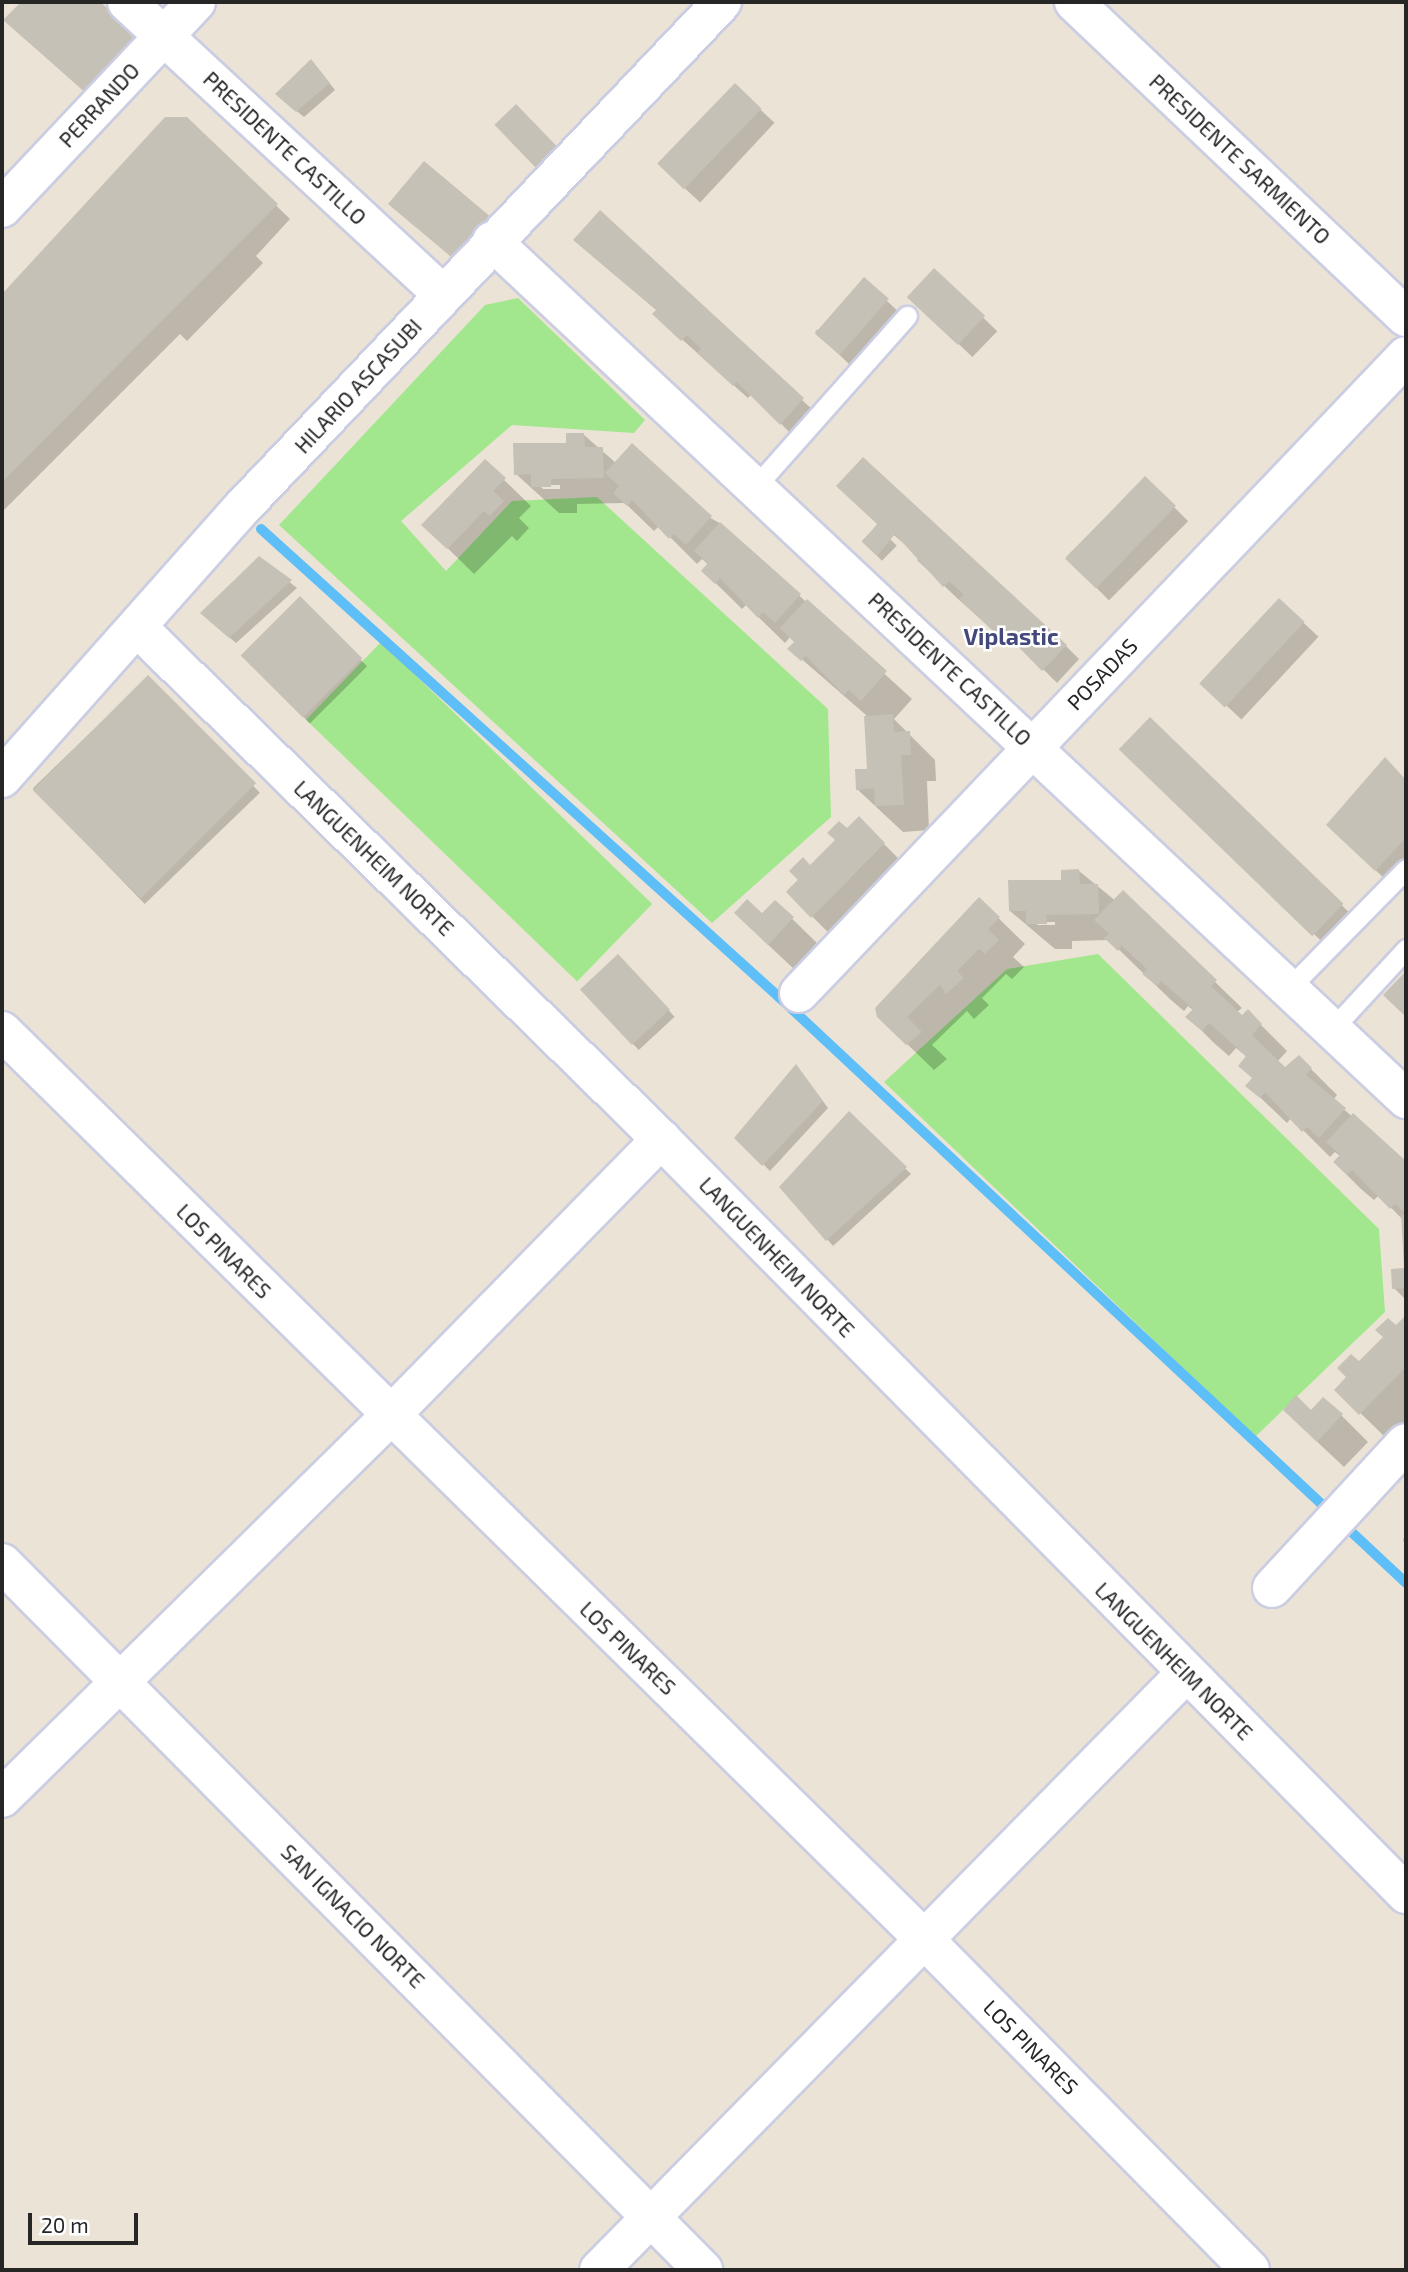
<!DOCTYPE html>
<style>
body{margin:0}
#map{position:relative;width:1408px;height:2272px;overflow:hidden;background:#ebe4d6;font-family:"Exo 2",sans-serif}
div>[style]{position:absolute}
.green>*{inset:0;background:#a2e78d;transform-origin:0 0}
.shadow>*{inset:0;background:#0003;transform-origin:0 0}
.stream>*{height:10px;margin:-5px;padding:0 5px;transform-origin:5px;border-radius:5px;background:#5ebef7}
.building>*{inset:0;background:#c6c1b6;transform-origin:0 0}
.roads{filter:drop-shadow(2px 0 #cbcde2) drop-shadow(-2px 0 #cbcde2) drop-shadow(0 2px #cbcde2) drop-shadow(0 -2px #cbcde2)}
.service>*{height:19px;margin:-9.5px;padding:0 9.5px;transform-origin:9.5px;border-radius:9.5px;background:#fff}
.minor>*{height:38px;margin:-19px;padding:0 19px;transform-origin:19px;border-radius:19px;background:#fff}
span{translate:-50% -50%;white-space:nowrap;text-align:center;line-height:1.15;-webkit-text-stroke:5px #fff;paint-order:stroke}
.street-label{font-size:21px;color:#262626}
.neighbourhood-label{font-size:23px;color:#44487a;font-weight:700}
.frame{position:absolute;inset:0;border:4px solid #262626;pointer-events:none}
.scale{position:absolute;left:28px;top:2213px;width:110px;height:32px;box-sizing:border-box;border:4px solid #262626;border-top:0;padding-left:9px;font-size:21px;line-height:24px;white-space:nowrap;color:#262626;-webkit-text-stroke:5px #fff;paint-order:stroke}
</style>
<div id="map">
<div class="green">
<div style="clip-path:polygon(518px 298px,645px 420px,634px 433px,512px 425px,401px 521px,446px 571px,512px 501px,597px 497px,828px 709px,831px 817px,712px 923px,279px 525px,485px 305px)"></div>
<div style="left:381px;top:642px;width:377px;height:108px;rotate:44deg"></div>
<div style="clip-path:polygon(1098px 954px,1379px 1229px,1385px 1312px,1255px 1437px,884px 1082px,1007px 969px)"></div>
</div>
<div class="shadow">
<div style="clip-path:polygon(24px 2px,98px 2px,140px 38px,107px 112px,5px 20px)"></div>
<div style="clip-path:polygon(317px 68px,335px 90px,304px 117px,283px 100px)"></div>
<div style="left:735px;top:86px;width:54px;height:109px;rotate:43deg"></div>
<div style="clip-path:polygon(187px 119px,290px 219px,256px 256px,263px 263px,187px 341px,180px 334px,2px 512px,2px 295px,66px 227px)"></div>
<div style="clip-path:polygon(601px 212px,816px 413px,794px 437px,752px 394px,748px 398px,668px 327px)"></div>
<div style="left:934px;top:270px;width:88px;height:36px;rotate:44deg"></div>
<div style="clip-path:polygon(887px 301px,901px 314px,851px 366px,815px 331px)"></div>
<div style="clip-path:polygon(evenodd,584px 435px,616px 463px,721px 524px,912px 699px,894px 719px,935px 760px,936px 781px,927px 781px,929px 830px,903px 832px,857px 789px,869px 771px,866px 715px,790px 649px,796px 643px,790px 637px,785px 643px,746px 605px,742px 609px,730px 597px,703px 571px,709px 565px,702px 559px,697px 564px,659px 526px,654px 531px,625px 503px,577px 504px,577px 513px,559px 513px,516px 474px,584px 435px,539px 485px,560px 485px,560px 489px,543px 489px,539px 485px)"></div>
<div style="left:1145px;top:478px;width:61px;height:112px;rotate:45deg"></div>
<div style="clip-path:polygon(504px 480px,531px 506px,519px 518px,529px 528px,517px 541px,512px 536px,474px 574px,424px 525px)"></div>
<div style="clip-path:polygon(851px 499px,1066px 646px,1079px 659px,1057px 683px,1014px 640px,1010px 645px,958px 599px,917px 560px,920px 557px)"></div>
<div style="left:877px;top:526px;width:28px;height:21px;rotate:45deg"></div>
<div style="clip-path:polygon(259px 558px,297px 588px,236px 643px,208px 619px)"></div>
<div style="left:300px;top:599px;width:95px;height:81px;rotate:45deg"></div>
<div style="left:1279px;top:600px;width:54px;height:113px;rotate:43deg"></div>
<div style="left:148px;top:677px;width:161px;height:160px;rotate:46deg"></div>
<div style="left:1150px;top:720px;width:286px;height:40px;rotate:44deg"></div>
<div style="clip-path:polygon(1385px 760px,1406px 781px,1406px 865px,1389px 883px,1342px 838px)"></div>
<div style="left:859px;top:819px;width:72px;height:102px;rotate:45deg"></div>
<div style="clip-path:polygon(evenodd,1079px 871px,1215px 982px,1242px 1008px,1237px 1012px,1243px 1018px,1248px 1012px,1287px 1051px,1277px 1062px,1285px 1070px,1299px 1057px,1337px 1095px,1333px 1100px,1406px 1163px,1406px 1300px,1394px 1288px,1405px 1270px,1403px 1220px,1379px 1195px,1374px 1200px,1361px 1189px,1335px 1163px,1341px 1157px,1335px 1152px,1330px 1157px,1291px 1118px,1287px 1123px,1248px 1086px,1254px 1079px,1247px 1057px,1236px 1048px,1229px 1056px,1214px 1043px,1188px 1017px,1194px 1011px,1188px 1006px,1184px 1011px,1171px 1000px,1109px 940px,1072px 941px,1072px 949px,1055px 949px,1010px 911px,1079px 871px,1034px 922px,1055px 922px,1055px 925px,1038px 925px,1034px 922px)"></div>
<div style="clip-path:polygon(980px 900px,1025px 944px,1013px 957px,1024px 967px,1012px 979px,1006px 974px,982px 998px,989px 1005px,974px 1019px,967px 1011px,932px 1045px,947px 1059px,934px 1070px,879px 1017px)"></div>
<div style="clip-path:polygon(775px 902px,819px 945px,795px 970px,763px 940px,763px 915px)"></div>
<div style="left:618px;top:956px;width:83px;height:49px;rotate:47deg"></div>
<div style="clip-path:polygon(802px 1073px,828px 1108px,770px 1171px,737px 1138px)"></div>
<div style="clip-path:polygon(849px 1114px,911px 1174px,833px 1246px,827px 1239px)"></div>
<div style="clip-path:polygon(1406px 1317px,1406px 1420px,1387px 1439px,1337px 1390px)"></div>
<div style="clip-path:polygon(1341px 1415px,1368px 1442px,1344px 1467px,1311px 1436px)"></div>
<div style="clip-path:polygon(1406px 1536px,1406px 1549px,1403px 1539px)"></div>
</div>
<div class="stream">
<div style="left:261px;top:529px;width:698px;rotate:42.1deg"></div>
<div style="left:779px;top:997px;width:858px;rotate:43.06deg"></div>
</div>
<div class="building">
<div style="clip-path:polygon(21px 2px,100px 2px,141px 37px,86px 93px,3px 20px)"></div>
<div style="clip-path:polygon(311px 59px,330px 83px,296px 112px,275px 94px)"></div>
<div style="left:735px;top:83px;width:37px;height:112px;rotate:44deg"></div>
<div style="left:516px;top:104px;width:71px;height:30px;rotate:46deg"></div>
<div style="clip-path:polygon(165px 117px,187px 117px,278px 204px,2px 482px,2px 294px)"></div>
<div style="left:424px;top:161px;width:88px;height:56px;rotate:40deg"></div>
<div style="clip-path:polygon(600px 210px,804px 398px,780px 425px,737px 382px,733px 386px,697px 353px,701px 349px,687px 335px,681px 341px,652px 314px,656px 310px,573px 240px)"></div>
<div style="left:934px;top:268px;width:70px;height:40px;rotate:43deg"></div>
<div style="left:864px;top:277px;width:33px;height:75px;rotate:41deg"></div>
<div style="clip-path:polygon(566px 433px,584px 433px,585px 447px,603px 447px,604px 478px,551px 479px,551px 487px,531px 487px,531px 474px,514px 475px,513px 443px,566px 443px)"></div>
<div style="clip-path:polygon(632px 443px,712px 516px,686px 545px,674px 534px,669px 539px,632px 500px,627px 506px,613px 493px,619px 486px,605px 473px)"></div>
<div style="clip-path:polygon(863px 457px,1067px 645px,1042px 671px,1000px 628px,995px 633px,959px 599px,964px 595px,949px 581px,943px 587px,895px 534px,877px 556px,862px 542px,877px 524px,836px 486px)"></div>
<div style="clip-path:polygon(485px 459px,506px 478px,493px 491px,504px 501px,490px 516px,484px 511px,447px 549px,421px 525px)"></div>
<div style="left:1145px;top:476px;width:43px;height:115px;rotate:44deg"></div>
<div style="clip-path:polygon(720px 522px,801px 594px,775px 623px,763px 612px,758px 618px,720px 578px,715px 584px,701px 571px,708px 563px,694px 551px)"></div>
<div style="clip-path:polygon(259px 556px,292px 580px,229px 638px,200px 613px)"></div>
<div style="left:300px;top:596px;width:88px;height:84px;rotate:45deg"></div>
<div style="left:1279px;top:598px;width:35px;height:117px;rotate:43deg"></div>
<div style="clip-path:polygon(807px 599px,887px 671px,861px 701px,849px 690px,844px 695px,806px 656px,801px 661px,787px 649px,794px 642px,780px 628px)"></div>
<div style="left:148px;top:675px;width:153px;height:163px;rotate:45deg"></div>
<div style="clip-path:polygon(893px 714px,894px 732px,910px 731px,911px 755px,901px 755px,904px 805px,875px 806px,874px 788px,856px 790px,855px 769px,867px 769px,864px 716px)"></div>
<div style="left:1150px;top:717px;width:269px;height:45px;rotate:44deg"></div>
<div style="clip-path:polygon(1385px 757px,1406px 780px,1406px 838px,1375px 871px,1326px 825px)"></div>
<div style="clip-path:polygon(859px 816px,885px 843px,811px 918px,786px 892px,798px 880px,789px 871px,803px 857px,810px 865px,835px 840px,827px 833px,839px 821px,847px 828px)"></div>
<div style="clip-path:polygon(1079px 869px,1080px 884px,1098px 884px,1099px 914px,1046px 915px,1047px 924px,1026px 924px,1026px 911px,1009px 911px,1008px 880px,1061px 880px,1061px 870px)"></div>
<div style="clip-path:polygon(1123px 890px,1217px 980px,1211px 986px,1242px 1015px,1248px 1009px,1262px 1024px,1252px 1035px,1285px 1067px,1299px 1055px,1312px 1068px,1306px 1075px,1346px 1108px,1319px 1138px,1307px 1127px,1302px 1132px,1265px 1092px,1260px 1098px,1245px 1086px,1252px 1078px,1238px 1066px,1246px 1056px,1209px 1023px,1202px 1031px,1185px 1017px,1193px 1009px,1161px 981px,1157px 986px,1142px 974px,1147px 969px,1121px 945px,1118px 951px,1104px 938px,1109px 934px,1094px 920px)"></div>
<div style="clip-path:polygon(979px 897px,1000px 917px,988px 929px,999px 940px,985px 954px,979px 949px,957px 971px,964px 978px,946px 994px,940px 985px,907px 1017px,922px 1032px,906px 1045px,877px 1017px,875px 1008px)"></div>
<div style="clip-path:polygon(747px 899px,762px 913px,775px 900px,794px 917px,768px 945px,734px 913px)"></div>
<div style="left:618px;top:954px;width:76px;height:52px;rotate:47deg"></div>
<div style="clip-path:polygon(1406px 971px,1406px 1017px,1383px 995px)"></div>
<div style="clip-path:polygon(796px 1064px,823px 1101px,762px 1166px,734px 1138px)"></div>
<div style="clip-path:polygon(849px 1111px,907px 1167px,826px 1241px,779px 1187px)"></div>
<div style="clip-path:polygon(1353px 1113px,1406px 1161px,1406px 1214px,1395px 1204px,1390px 1209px,1352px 1170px,1347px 1175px,1333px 1162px,1340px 1155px,1326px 1142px)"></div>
<div style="clip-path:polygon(1401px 1215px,1406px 1215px,1406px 1288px,1392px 1289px,1391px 1269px,1404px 1268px)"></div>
<div style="clip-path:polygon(1406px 1315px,1406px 1367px,1359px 1415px,1334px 1390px,1346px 1377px,1337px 1368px,1351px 1354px,1359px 1361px,1383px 1337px,1375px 1330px,1388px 1318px,1396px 1325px)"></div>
<div style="clip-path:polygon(1296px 1395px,1311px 1410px,1323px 1397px,1343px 1414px,1317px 1442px,1283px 1410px)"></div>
</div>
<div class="roads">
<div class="service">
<div style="left:755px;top:487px;width:229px;rotate:-48.4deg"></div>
<div style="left:1290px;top:987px;width:165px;rotate:-45.5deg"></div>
<div style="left:1334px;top:1027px;width:106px;rotate:-47.3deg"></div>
</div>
<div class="minor">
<div style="left:127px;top:2px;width:431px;rotate:42.8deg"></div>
<div style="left:1074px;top:2px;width:458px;rotate:43.5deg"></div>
<div style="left:2px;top:208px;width:283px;rotate:-46.7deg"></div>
<div style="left:492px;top:241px;width:1254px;rotate:43.19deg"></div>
<div style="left:139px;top:629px;width:730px;rotate:44.33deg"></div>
<div style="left:661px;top:1139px;width:1061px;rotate:45.38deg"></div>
<div style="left:2px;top:778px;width:358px;rotate:-48.4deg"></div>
<div style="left:240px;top:510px;width:700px;rotate:-46.5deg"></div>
<div style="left:799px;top:993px;width:880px;rotate:-46.38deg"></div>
<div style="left:2px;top:1031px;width:1291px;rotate:44.56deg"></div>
<div style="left:922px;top:1937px;width:467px;rotate:45.4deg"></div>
<div style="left:2px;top:1563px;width:996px;rotate:45.24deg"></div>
<div style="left:1272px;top:1588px;width:197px;rotate:-47.3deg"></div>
<div style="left:2px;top:1798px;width:544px;rotate:-44.55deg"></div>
<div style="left:390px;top:1416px;width:388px;rotate:-45.6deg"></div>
<div style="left:599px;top:2270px;width:837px;rotate:-45.48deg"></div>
</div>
</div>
<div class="street-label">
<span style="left:99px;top:105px;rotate:-47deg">PERRANDO</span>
<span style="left:285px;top:148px;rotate:43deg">PRESIDENTE CASTILLO</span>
<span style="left:1240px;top:159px;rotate:43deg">PRESIDENTE SARMIENTO</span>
<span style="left:358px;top:386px;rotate:-47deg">HILARIO ASCASUBI</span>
<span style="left:950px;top:669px;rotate:43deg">PRESIDENTE CASTILLO</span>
<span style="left:1102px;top:674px;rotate:-46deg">POSADAS</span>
<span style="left:374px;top:858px;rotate:44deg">LANGUENHEIM NORTE</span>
<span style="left:224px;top:1251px;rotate:45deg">LOS PINARES</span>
<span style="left:777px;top:1257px;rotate:46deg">LANGUENHEIM NORTE</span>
<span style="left:628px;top:1648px;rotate:44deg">LOS PINARES</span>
<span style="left:1174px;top:1661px;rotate:45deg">LANGUENHEIM NORTE</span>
<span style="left:353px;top:1916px;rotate:45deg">SAN IGNACIO NORTE</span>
<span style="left:1031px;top:2047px;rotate:45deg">LOS PINARES</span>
</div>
<div class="neighbourhood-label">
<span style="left:1011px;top:636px">Viplastic</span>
</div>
<div class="frame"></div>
<div class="scale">20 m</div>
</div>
